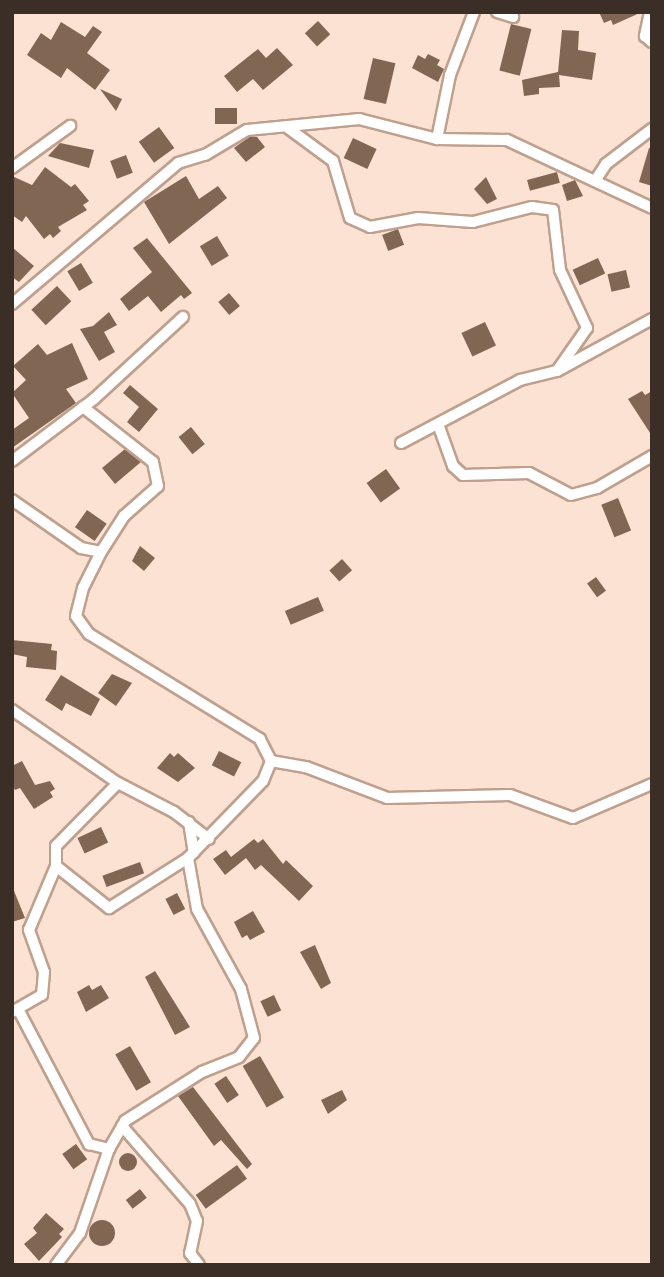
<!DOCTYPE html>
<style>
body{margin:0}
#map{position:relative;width:664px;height:1277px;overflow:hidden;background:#fce2d2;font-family:Ubuntu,sans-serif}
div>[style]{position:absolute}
.building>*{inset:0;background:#816753;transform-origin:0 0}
.round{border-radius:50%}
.roads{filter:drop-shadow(2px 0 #bfa08e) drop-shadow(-2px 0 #bfa08e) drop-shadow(0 2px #bfa08e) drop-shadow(0 -2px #bfa08e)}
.minor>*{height:10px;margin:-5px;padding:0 5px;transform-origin:5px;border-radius:5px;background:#fff}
span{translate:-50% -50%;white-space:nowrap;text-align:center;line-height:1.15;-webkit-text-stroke:7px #faf3f0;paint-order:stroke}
.frame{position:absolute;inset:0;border:14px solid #3b2e27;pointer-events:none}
</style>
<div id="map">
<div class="building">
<div style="clip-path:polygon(599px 12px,642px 12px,613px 25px,611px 20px,604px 23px)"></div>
<div style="left:318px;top:21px;width:18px;height:18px;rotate:47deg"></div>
<div style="clip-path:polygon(61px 22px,85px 37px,93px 26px,102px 32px,87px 53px,110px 70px,95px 90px,67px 68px,61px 78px,27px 55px,41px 33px,51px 40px)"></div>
<div style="left:511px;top:24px;width:21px;height:48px;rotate:14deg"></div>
<div style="clip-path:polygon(562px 30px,579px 31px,578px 50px,596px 53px,592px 80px,559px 75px,560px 87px,539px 88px,539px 94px,524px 96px,522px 80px,558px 72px)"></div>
<div style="clip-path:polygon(277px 48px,293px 65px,263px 90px,253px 79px,237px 92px,224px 76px,258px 49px,266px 58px)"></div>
<div style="clip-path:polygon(428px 54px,440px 60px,437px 65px,444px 69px,438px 82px,412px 68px,418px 55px,425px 59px)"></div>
<div style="left:373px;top:58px;width:23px;height:42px;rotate:13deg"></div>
<div style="clip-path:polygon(100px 89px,122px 99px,116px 111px)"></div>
<div style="left:215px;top:108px;width:22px;height:16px"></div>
<div style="left:159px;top:127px;width:26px;height:25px;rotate:54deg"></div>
<div style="clip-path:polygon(249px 137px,257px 137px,265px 147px,246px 162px,234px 148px)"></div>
<div style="left:353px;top:138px;width:26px;height:22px;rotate:25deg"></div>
<div style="clip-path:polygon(60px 143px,94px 150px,89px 168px,48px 156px)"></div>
<div style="clip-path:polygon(649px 148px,652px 148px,652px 186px,639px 182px)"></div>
<div style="left:126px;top:155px;width:19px;height:17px;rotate:69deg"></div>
<div style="clip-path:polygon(45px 167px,71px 187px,75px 184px,89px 201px,83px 205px,87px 210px,58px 227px,61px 231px,53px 238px,50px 234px,44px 239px,26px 216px,22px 222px,12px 215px,12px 176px,32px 185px)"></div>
<div style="left:557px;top:172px;width:11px;height:31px;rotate:75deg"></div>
<div style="clip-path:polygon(186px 176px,199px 199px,218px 186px,227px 198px,169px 244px,144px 202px)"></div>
<div style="clip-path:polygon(486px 177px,497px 199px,487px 204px,474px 189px)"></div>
<div style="clip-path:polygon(575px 180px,583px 196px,567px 201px,562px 185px)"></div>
<div style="left:398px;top:229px;width:17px;height:17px;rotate:69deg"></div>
<div style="left:217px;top:236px;width:23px;height:20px;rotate:59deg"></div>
<div style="clip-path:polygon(147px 238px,192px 293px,184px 299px,181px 295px,161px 312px,148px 296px,129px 311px,120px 299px,152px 272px,133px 248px)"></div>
<div style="clip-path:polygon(12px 247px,34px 266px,19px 282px,12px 277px)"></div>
<div style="left:598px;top:258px;width:17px;height:28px;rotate:65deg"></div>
<div style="left:81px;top:263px;width:23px;height:16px;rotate:59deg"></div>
<div style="left:626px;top:270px;width:18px;height:19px;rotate:77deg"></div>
<div style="left:57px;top:286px;width:21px;height:35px;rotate:47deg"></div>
<div style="left:229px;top:293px;width:17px;height:14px;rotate:50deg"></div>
<div style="clip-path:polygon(109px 312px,117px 325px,104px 332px,115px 352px,99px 361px,80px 329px,93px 326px)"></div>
<div style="left:485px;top:322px;width:26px;height:26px;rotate:65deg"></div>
<div style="clip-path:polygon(72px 343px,88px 379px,66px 389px,76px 403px,12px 448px,12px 430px,29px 418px,12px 393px,26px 380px,13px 366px,38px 344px,47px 355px)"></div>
<div style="clip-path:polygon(130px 385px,158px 409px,139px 432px,127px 422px,139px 407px,123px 393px)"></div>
<div style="clip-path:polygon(642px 391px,645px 395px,652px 391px,652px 436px,628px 399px)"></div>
<div style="left:191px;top:427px;width:22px;height:16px;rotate:51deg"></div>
<div style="clip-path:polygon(125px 449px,141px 462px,115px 484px,102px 468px)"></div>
<div style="left:386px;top:469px;width:24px;height:24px;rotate:54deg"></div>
<div style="left:618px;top:498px;width:35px;height:18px;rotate:68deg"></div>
<div style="left:87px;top:510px;width:24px;height:21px;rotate:35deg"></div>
<div style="clip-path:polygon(140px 546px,155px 558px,144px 571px,132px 561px)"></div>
<div style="left:342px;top:559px;width:15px;height:17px;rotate:48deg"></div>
<div style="left:596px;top:577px;width:17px;height:11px;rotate:54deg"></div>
<div style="left:318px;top:597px;width:15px;height:36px;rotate:67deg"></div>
<div style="clip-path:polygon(12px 640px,52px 644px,51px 650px,57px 651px,56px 670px,26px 667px,27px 657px,12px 654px)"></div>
<div style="clip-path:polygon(112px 674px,132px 683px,116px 706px,98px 693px)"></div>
<div style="clip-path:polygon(61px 675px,100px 699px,91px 716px,66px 703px,62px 711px,45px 700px)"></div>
<div style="left:219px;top:751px;width:25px;height:16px;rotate:27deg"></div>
<div style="clip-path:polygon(170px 753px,174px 757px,178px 753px,195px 768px,178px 782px,157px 768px)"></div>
<div style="clip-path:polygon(22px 761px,35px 785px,50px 781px,55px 789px,50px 792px,53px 797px,34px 809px,20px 788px,15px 790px,12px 784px,12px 766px)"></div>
<div style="left:101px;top:827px;width:17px;height:26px;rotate:65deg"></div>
<div style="clip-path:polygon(254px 839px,258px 843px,263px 839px,283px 864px,286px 860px,313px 886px,299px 901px,261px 865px,255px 870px,246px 858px,225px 875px,213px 859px,226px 850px,231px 857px)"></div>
<div style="left:140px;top:862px;width:12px;height:40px;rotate:70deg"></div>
<div style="clip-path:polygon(12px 886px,25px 918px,12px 922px)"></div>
<div style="left:177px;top:893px;width:18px;height:13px;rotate:63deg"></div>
<div style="clip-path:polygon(253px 911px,265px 932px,250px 940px,247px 935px,242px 938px,234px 922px)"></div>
<div style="clip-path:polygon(315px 945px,331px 983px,321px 989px,300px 952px)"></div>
<div style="clip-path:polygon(155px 971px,190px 1027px,175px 1035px,145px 977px)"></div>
<div style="clip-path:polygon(89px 985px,92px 990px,101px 985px,109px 998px,86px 1012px,77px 992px)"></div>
<div style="left:274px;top:995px;width:17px;height:15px;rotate:65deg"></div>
<div style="left:130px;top:1046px;width:42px;height:17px;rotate:60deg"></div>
<div style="left:260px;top:1056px;width:48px;height:20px;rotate:60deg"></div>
<div style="left:226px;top:1076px;width:23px;height:14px;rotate:56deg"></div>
<div style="clip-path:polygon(193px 1087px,252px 1164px,247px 1169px,221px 1140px,214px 1146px,178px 1096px)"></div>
<div style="clip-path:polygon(342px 1090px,347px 1100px,328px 1114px,321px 1100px)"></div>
<div style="left:76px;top:1144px;width:19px;height:17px;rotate:54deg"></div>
<div class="round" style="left:119px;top:1153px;width:18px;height:18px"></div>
<div style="left:237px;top:1165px;width:17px;height:51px;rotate:54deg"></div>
<div style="left:140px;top:1189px;width:11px;height:18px;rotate:52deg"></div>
<div style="clip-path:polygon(46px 1213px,64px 1229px,59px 1234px,62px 1237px,39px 1261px,24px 1244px,37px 1233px,33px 1228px)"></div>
<div class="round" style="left:89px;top:1220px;width:26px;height:26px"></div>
</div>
<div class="roads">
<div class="minor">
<div style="left:497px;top:12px;width:17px;rotate:17deg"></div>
<div style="left:650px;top:12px;width:25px;rotate:102deg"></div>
<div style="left:645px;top:36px;width:9px;rotate:41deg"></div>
<div style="left:288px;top:128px;width:56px;rotate:36.3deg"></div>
<div style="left:333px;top:161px;width:59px;rotate:73.4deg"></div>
<div style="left:350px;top:218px;width:22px;rotate:24deg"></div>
<div style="left:370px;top:227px;width:49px;rotate:-10.6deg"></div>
<div style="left:418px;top:218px;width:55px;rotate:4.2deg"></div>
<div style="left:473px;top:222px;width:61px;rotate:-14.3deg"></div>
<div style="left:532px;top:207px;width:21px;rotate:8deg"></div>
<div style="left:553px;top:210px;width:60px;rotate:83.3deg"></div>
<div style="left:560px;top:270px;width:64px;rotate:65deg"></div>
<div style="left:587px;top:328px;width:52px;rotate:124.9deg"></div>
<div style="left:437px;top:139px;width:65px;rotate:-78.5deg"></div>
<div style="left:450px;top:75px;width:67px;rotate:-69.1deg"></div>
<div style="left:12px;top:168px;width:72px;rotate:-35.9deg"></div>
<div style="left:595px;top:181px;width:20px;rotate:-57deg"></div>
<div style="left:606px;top:164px;width:58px;rotate:-37.3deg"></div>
<div style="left:12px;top:304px;width:218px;rotate:-40.3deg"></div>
<div style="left:178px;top:163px;width:28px;rotate:-17deg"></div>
<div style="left:205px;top:155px;width:49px;rotate:-30.8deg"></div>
<div style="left:247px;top:130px;width:113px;rotate:-5.6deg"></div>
<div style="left:359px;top:119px;width:81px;rotate:14.4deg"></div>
<div style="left:437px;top:139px;width:70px;rotate:0.8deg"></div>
<div style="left:507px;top:140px;width:160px;rotate:25.1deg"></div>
<div style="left:438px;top:424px;width:45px;rotate:70.3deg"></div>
<div style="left:453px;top:466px;width:13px;rotate:42deg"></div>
<div style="left:463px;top:475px;width:66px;rotate:-1.7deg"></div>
<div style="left:529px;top:473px;width:47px;rotate:27.6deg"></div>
<div style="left:571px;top:495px;width:27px;rotate:-15deg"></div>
<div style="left:597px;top:488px;width:64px;rotate:-30.2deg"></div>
<div style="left:401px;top:443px;width:135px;rotate:-27.9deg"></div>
<div style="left:520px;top:380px;width:38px;rotate:-14deg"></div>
<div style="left:557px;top:371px;width:108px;rotate:-28.7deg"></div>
<div style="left:12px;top:461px;width:103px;rotate:-37.1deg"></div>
<div style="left:94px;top:399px;width:121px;rotate:-42.7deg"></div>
<div style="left:12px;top:500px;width:84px;rotate:34.8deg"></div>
<div style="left:81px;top:548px;width:20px;rotate:11deg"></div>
<div style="left:12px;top:710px;width:129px;rotate:34.6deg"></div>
<div style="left:118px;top:783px;width:63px;rotate:27.4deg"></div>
<div style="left:174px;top:812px;width:44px;rotate:37.6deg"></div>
<div style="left:271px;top:761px;width:36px;rotate:10deg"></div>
<div style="left:306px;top:767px;width:87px;rotate:20.9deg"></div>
<div style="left:387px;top:798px;width:123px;rotate:-1.4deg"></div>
<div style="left:510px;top:795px;width:67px;rotate:20.1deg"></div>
<div style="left:573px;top:818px;width:86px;rotate:-23.3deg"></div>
<div style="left:189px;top:822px;width:31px;rotate:81deg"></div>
<div style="left:56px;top:866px;width:20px;rotate:-90deg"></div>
<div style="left:56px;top:846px;width:88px;rotate:-45.5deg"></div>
<div style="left:18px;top:1009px;width:153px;rotate:62.3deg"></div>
<div style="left:89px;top:1144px;width:21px;rotate:14deg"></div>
<div style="left:12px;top:1012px;width:34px;rotate:-30deg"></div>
<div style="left:42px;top:995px;width:23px;rotate:-85deg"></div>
<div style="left:44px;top:972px;width:45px;rotate:-109.7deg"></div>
<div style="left:29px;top:930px;width:69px;rotate:-67.1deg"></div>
<div style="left:56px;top:866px;width:68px;rotate:38.4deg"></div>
<div style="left:109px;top:908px;width:93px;rotate:-32.3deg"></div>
<div style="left:122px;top:1126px;width:103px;rotate:48.9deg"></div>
<div style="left:190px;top:1204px;width:18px;rotate:68deg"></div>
<div style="left:197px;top:1221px;width:33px;rotate:102deg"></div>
<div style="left:190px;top:1253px;width:15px;rotate:53deg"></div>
<div style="left:56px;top:1265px;width:40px;rotate:-53deg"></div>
<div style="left:80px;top:1233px;width:89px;rotate:-71deg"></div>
<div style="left:109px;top:1149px;width:32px;rotate:-60deg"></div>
<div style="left:125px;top:1121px;width:91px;rotate:-32.5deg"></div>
<div style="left:202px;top:1072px;width:40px;rotate:-22deg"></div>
<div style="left:239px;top:1057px;width:24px;rotate:-52deg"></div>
<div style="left:254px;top:1038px;width:51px;rotate:-104.9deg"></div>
<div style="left:241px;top:989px;width:91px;rotate:-118.8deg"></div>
<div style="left:197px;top:909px;width:52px;rotate:-100deg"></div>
<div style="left:188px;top:858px;width:107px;rotate:-45.8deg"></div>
<div style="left:263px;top:781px;width:22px;rotate:-68deg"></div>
<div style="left:271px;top:761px;width:25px;rotate:-117deg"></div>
<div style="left:260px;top:739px;width:201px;rotate:-148.4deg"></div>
<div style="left:89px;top:634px;width:22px;rotate:-126deg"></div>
<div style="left:76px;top:616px;width:29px;rotate:-76deg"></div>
<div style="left:83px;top:588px;width:40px;rotate:-63.4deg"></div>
<div style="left:101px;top:552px;width:43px;rotate:-57.4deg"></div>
<div style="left:124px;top:516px;width:45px;rotate:-41.4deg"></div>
<div style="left:158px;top:486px;width:25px;rotate:-102deg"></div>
<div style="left:153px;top:462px;width:89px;rotate:-141.8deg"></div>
</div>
</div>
<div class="frame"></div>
</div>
